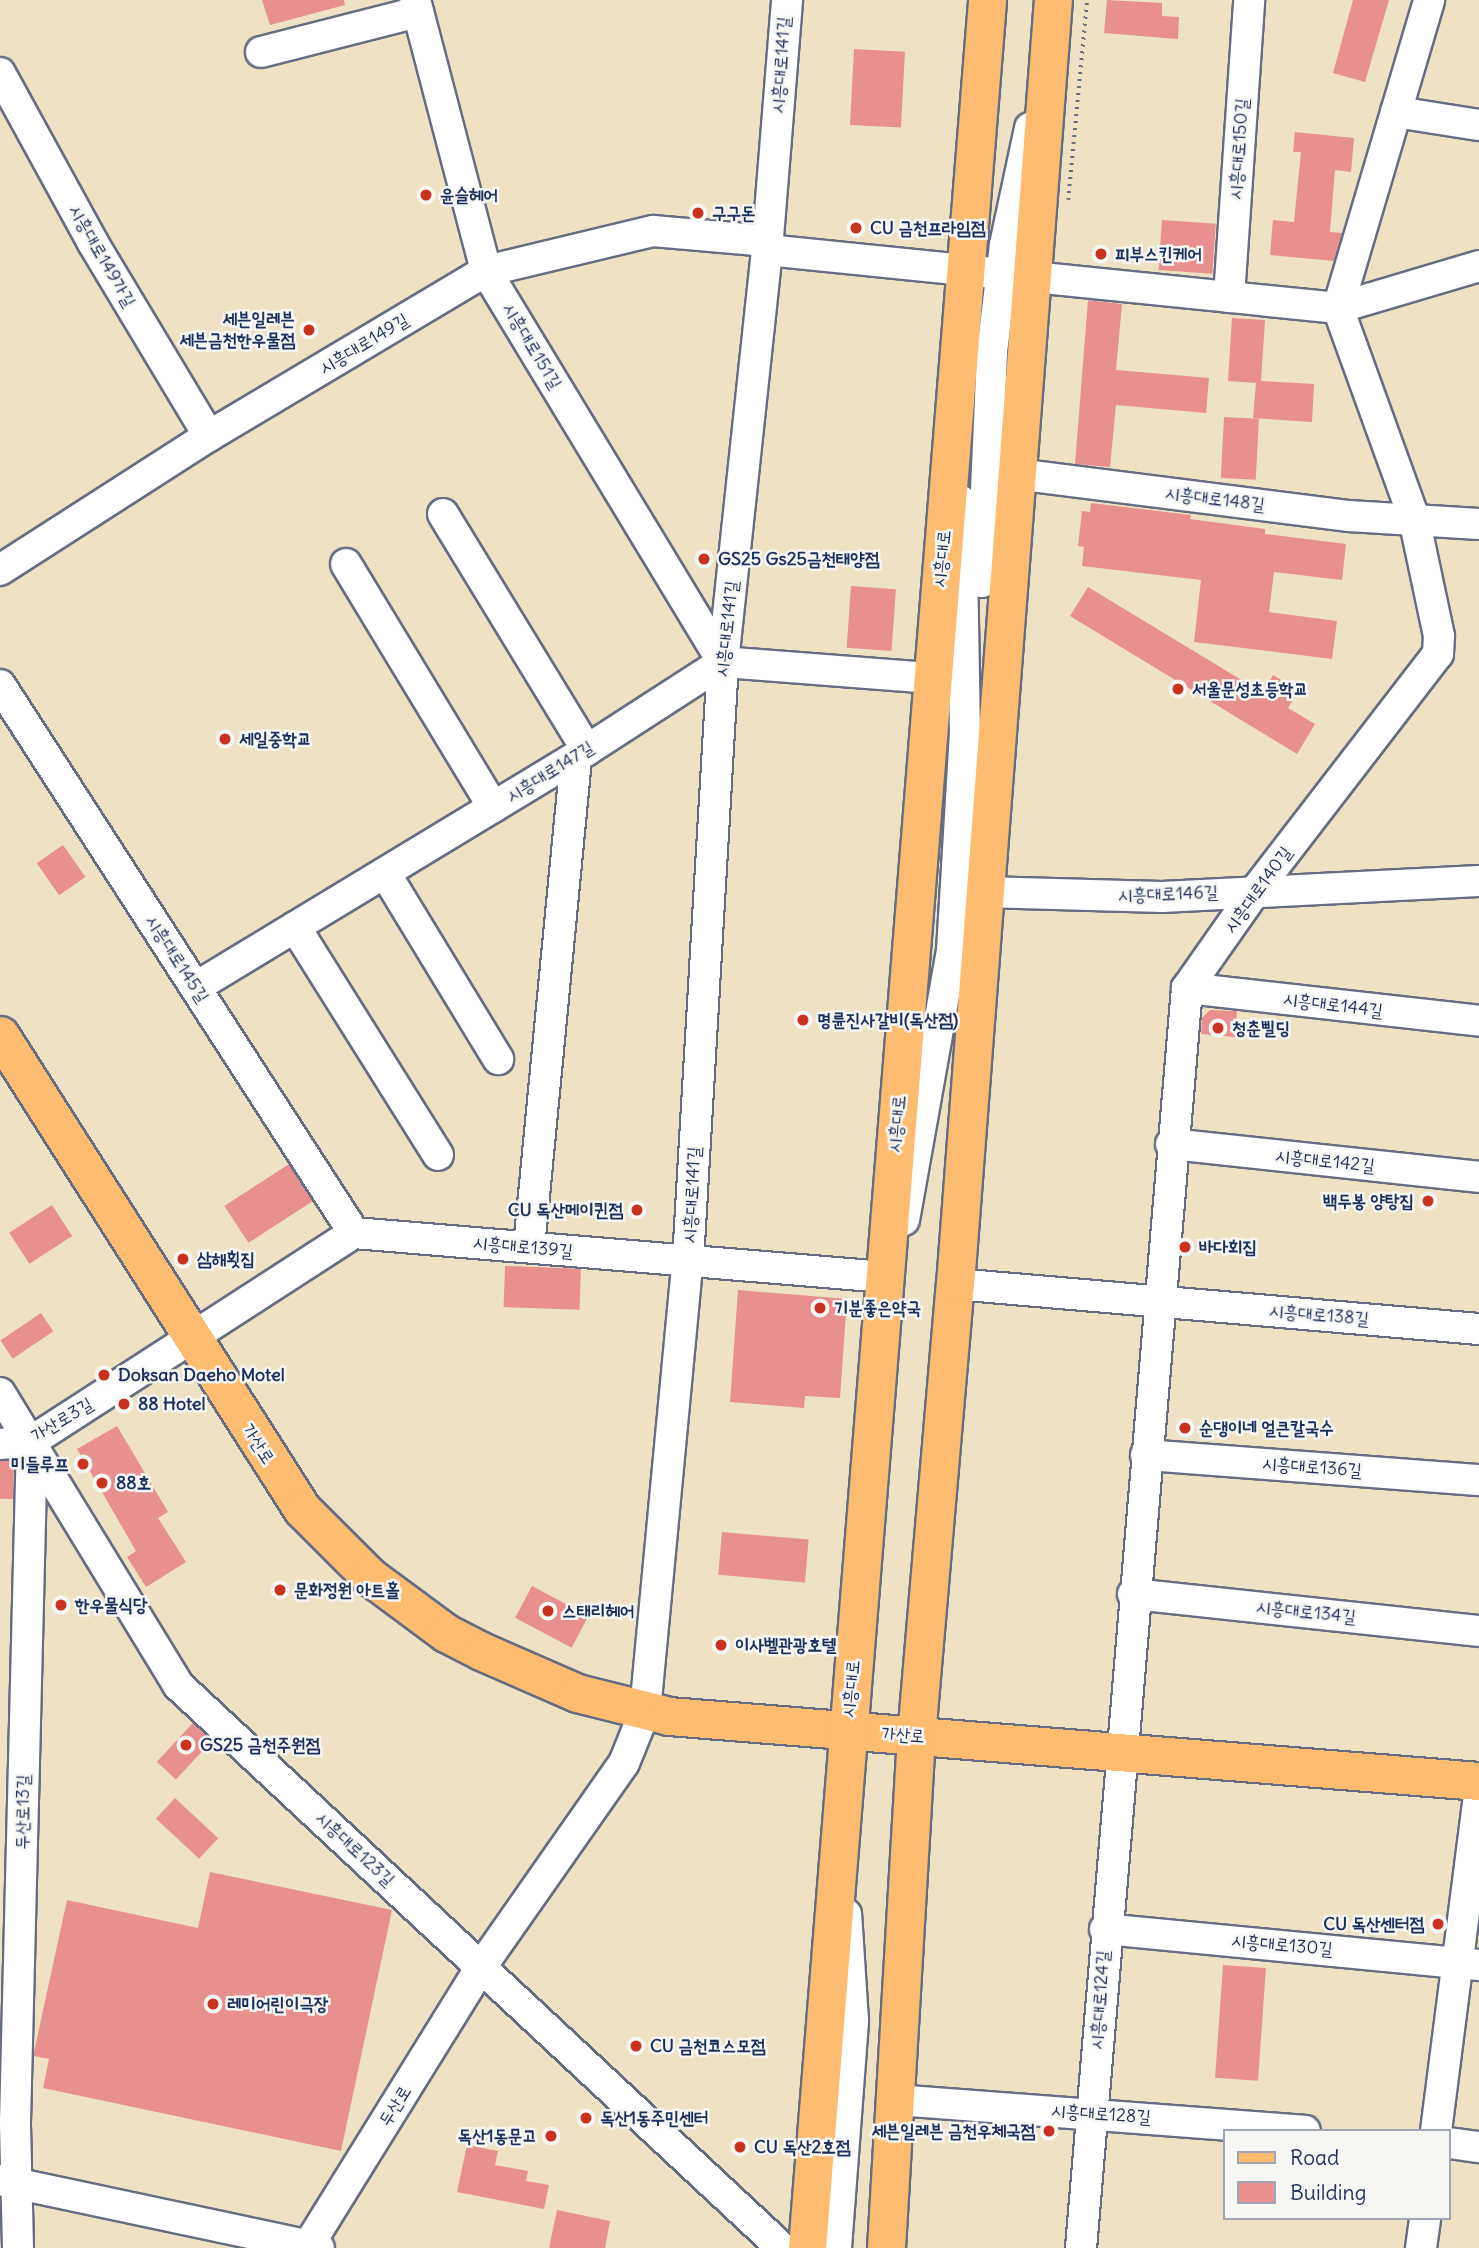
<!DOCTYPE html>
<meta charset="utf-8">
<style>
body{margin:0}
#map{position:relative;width:1479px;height:2248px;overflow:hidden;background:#efe1c4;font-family:Delius,"Poor Story",sans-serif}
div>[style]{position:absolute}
.building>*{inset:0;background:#e7908f;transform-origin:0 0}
.path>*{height:3.5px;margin-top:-1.75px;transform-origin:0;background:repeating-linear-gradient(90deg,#656d82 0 2px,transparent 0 7px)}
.roads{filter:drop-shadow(2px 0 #656d82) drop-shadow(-2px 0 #656d82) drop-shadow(0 2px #656d82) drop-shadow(0 -2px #656d82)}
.minor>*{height:30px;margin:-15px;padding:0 15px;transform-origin:15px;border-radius:15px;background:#fff}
.major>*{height:37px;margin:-18.5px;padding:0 18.5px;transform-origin:18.5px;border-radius:18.5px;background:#fdbc70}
.dots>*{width:19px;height:19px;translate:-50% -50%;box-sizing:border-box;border:4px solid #f6f6f2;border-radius:50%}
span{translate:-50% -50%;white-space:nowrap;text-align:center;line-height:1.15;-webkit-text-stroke:5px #f6f6f2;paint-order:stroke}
.street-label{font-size:18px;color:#1b2f5e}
.poi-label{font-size:18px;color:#1b2f5e;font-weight:700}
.left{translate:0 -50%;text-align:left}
.right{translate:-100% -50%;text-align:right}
.legend{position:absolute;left:1223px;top:2129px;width:228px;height:91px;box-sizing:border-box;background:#f6f6f2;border:2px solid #9ea6b7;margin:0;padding:9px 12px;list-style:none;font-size:21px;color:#1b2f5e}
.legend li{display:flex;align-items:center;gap:14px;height:35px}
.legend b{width:35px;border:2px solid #9ea6b7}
</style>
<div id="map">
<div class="building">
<div style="clip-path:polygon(262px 0,344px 0,345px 5px,270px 25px)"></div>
<div style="clip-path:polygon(1107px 0,1162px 3px,1162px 16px,1179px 17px,1178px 39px,1104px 33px)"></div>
<div style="clip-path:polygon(1353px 0,1389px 0,1365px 82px,1333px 73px)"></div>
<div style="left:854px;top:49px;width:51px;height:76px;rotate:3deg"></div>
<div style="clip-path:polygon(1295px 132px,1354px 138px,1351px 172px,1335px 170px,1330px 232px,1342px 233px,1334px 261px,1270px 255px,1273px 220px,1294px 222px,1301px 152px,1293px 152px)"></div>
<div style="left:1162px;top:220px;width:54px;height:50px;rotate:4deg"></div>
<div style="clip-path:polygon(1088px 300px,1122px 304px,1116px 370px,1209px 378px,1206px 413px,1116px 405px,1110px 467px,1075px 464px)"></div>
<div style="clip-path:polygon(1232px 318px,1265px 320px,1261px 381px,1314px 384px,1312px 422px,1253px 418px,1256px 383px,1228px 381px)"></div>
<div style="left:1224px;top:417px;width:35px;height:61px;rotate:3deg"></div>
<div style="clip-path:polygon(1091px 503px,1191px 515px,1190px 519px,1265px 529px,1265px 534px,1346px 544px,1342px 580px,1274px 572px,1269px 612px,1337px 621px,1332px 659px,1194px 642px,1201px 580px,1082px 566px,1084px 547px,1078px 546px,1082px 511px,1090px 512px)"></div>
<div style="left:851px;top:586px;width:45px;height:62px;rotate:4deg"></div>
<div style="clip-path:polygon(1088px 587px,1263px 693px,1273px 675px,1299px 690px,1288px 708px,1315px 724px,1297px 754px,1070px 616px)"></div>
<div style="left:63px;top:845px;width:39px;height:32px;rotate:55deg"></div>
<div style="clip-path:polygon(1210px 1010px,1237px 1011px,1235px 1037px,1201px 1034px,1202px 1018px)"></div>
<div style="left:289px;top:1164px;width:44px;height:77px;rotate:57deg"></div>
<div style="left:52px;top:1205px;width:37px;height:51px;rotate:57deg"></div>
<div style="left:505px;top:1266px;width:76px;height:41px;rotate:2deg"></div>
<div style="clip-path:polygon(738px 1290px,847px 1299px,840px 1398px,805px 1396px,804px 1408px,730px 1402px)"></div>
<div style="left:41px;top:1313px;width:22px;height:49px;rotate:56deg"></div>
<div style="clip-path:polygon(117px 1426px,168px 1512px,158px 1518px,186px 1562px,146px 1587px,127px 1557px,136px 1551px,77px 1449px)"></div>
<div style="left:14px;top:1460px;width:39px;height:14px;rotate:91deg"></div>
<div style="left:722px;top:1532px;width:87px;height:43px;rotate:5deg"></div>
<div style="left:532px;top:1586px;width:64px;height:36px;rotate:28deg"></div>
<div style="left:193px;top:1723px;width:26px;height:53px;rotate:43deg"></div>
<div style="left:175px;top:1798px;width:59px;height:28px;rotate:43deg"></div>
<div style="clip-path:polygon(210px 1872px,392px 1910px,341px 2151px,43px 2088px,49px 2059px,34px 2056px,34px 2052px,67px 1900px,198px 1928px)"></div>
<div style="left:1223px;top:1965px;width:43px;height:113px;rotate:4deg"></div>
<div style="clip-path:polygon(467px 2145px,498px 2151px,495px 2165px,528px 2171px,526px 2181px,549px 2185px,544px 2209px,457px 2192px)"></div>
<div style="clip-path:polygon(557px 2210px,610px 2221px,605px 2248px,549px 2248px)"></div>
</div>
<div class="path">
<div style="left:1068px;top:200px;width:201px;rotate:-84.6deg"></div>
</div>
<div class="roads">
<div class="minor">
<div style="left:415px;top:0;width:280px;rotate:75.3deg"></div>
<div style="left:486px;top:271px;width:457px;rotate:58.8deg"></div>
<div style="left:261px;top:52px;width:162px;rotate:-14.3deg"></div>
<div style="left:0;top:73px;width:194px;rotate:61.3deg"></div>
<div style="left:93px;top:243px;width:225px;rotate:59deg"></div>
<div style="left:1396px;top:112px;width:84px;rotate:8.9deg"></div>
<div style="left:767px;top:250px;width:574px;rotate:5.8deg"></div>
<div style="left:1338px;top:308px;width:147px;rotate:-16.6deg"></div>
<div style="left:1229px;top:297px;width:298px;rotate:-86.1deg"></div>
<div style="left:1016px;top:474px;width:336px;rotate:7.2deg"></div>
<div style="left:1349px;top:516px;width:130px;rotate:3.5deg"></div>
<div style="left:443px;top:514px;width:276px;rotate:58.6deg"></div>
<div style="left:346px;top:564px;width:284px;rotate:58.8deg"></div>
<div style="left:0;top:570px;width:248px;rotate:-32.7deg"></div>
<div style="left:209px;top:436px;width:322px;rotate:-30.8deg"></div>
<div style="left:486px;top:271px;width:172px;rotate:-13.5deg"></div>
<div style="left:653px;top:231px;width:115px;rotate:5deg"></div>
<div style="left:982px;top:582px;width:230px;rotate:-87.5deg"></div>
<div style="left:992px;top:352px;width:108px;rotate:-83.1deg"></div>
<div style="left:1005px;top:245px;width:120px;rotate:-77.9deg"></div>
<div style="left:0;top:685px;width:652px;rotate:57.14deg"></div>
<div style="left:385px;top:873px;width:218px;rotate:58.7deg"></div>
<div style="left:983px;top:892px;width:179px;rotate:1.6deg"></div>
<div style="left:1162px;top:897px;width:317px;rotate:-2.9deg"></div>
<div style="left:295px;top:927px;width:269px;rotate:57.9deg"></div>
<div style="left:196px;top:987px;width:457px;rotate:-31.2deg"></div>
<div style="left:587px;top:750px;width:162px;rotate:-32.9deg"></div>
<div style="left:723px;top:662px;width:211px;rotate:4.4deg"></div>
<div style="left:1187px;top:988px;width:294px;rotate:6.4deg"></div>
<div style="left:1171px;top:1144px;width:310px;rotate:6.1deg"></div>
<div style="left:904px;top:1220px;width:273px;rotate:-79.9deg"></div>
<div style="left:952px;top:951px;width:216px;rotate:-86.6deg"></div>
<div style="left:965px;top:735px;width:234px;rotate:-91deg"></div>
<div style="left:529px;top:1247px;width:492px;rotate:-84.5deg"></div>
<div style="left:955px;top:1284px;width:526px;rotate:4.91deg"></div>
<div style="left:0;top:1393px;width:342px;rotate:58.6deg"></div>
<div style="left:178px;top:1685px;width:826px;rotate:42.99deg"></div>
<div style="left:0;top:1444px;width:32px;rotate:-5deg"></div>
<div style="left:32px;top:1441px;width:383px;rotate:-32.9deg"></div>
<div style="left:354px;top:1233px;width:533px;rotate:4.74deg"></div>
<div style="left:1146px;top:1455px;width:334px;rotate:4.3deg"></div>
<div style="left:1133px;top:1594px;width:348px;rotate:6.1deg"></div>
<div style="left:1105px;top:1929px;width:376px;rotate:5.5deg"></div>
<div style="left:896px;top:2100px;width:410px;rotate:4.3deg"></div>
<div style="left:1436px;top:2131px;width:337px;rotate:-82.7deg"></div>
<div style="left:1449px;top:2143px;width:30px;rotate:8deg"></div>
<div style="left:0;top:2180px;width:326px;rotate:12deg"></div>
<div style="left:308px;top:2246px;width:328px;rotate:-58.2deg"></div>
<div style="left:481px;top:1967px;width:249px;rotate:-55deg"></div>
<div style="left:624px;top:1763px;width:56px;rotate:-68deg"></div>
<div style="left:645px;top:1711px;width:453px;rotate:-84.6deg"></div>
<div style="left:688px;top:1260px;width:599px;rotate:-86.65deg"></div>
<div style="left:723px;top:662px;width:414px;rotate:-83.9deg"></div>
<div style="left:767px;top:250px;width:251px;rotate:-85.4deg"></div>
<div style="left:18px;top:2248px;width:126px;rotate:-91.4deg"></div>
<div style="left:15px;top:2122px;width:681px;rotate:-88.57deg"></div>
<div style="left:836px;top:2248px;width:228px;rotate:-85.7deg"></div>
<div style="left:853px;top:2021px;width:107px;rotate:-93.7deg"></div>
<div style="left:1081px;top:2248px;width:1264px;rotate:-85.19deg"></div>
<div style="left:1187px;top:988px;width:120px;rotate:-54.9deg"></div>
<div style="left:1256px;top:890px;width:298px;rotate:-52.4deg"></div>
<div style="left:1438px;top:654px;width:18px;rotate:-87deg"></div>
<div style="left:1439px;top:636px;width:121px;rotate:-102deg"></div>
<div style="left:1414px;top:518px;width:223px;rotate:-109.9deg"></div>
<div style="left:1338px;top:308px;width:321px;rotate:-73.5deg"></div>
<div style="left:1421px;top:2248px;width:30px;rotate:-82deg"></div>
</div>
<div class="major">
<div style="left:0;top:1035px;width:562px;rotate:57.5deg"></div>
<div style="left:302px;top:1509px;width:95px;rotate:45deg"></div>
<div style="left:369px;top:1576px;width:96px;rotate:36.5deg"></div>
<div style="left:446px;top:1633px;width:39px;rotate:27deg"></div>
<div style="left:481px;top:1651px;width:105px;rotate:23.6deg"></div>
<div style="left:577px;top:1693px;width:95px;rotate:14deg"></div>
<div style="left:669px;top:1716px;width:813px;rotate:4.59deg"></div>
<div style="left:807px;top:2248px;width:2255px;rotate:-85.42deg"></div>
<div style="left:886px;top:2248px;width:513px;rotate:-86.65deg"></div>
<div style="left:916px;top:1736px;width:454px;rotate:-85.1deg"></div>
<div style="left:955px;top:1284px;width:1288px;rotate:-85.64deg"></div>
</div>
</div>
<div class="dots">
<div style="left:426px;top:195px;background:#c8321e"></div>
<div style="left:698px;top:213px;background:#c8321e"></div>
<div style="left:856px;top:228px;background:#c8321e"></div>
<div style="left:1101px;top:254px;background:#c8321e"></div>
<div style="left:309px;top:330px;background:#c8321e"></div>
<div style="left:704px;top:559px;background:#c8321e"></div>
<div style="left:1178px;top:689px;background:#c8321e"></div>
<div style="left:225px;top:739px;background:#c8321e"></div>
<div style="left:803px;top:1020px;background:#c8321e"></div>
<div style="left:1218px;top:1028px;background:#c8321e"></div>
<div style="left:1428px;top:1201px;background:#c8321e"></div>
<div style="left:637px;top:1210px;background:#c8321e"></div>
<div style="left:1185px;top:1247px;background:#c8321e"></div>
<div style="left:183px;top:1259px;background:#c8321e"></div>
<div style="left:820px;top:1308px;background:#c8321e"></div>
<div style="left:104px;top:1375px;background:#c8321e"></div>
<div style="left:124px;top:1404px;background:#c8321e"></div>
<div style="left:1185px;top:1428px;background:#c8321e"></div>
<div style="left:83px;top:1464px;background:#c8321e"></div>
<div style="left:102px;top:1483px;background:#c8321e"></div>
<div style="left:280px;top:1590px;background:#c8321e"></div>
<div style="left:61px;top:1605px;background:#c8321e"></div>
<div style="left:548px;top:1611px;background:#c8321e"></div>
<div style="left:721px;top:1645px;background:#c8321e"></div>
<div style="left:186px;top:1745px;background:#c8321e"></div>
<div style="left:1438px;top:1924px;background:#c8321e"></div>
<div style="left:213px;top:2004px;background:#c8321e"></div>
<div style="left:636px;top:2046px;background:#c8321e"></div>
<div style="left:586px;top:2118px;background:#c8321e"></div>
<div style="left:1049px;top:2131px;background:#c8321e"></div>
<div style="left:551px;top:2136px;background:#c8321e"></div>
<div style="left:740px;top:2147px;background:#c8321e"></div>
</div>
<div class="street-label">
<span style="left:781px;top:65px;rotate:-86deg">시흥대로141길</span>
<span style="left:1239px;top:149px;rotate:-86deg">시흥대로150길</span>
<span style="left:102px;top:256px;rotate:60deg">시흥대로149가길</span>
<span style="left:364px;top:344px;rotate:-31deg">시흥대로149길</span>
<span style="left:532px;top:346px;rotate:59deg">시흥대로151길</span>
<span style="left:1215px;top:499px;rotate:7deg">시흥대로148길</span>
<span style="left:942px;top:559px;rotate:-85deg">시흥대로</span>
<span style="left:727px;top:629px;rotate:-84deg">시흥대로141길</span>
<span style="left:550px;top:772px;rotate:-32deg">시흥대로147길</span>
<span style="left:1258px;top:890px;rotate:-54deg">시흥대로140길</span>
<span style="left:1168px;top:894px;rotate:-2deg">시흥대로146길</span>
<span style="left:177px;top:959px;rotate:57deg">시흥대로145길</span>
<span style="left:1333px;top:1005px;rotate:7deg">시흥대로144길</span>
<span style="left:897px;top:1124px;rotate:-85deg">시흥대로</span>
<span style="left:1325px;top:1161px;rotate:6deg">시흥대로142길</span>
<span style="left:692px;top:1195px;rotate:-87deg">시흥대로141길</span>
<span style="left:523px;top:1247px;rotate:5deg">시흥대로139길</span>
<span style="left:1319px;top:1315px;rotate:5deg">시흥대로138길</span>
<span style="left:62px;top:1420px;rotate:-31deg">가산로3길</span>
<span style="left:258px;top:1444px;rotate:57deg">가산로</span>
<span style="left:1312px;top:1467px;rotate:4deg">시흥대로136길</span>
<span style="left:1306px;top:1612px;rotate:6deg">시흥대로134길</span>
<span style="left:851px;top:1689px;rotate:-85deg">시흥대로</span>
<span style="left:903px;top:1735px;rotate:4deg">가산로</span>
<span style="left:23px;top:1812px;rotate:-89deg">두산로13길</span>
<span style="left:355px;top:1849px;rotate:43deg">시흥대로123길</span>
<span style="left:1282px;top:1945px;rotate:5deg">시흥대로130길</span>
<span style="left:1100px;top:2000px;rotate:-86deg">시흥대로124길</span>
<span style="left:395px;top:2106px;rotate:-58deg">두산로</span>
<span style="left:1101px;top:2114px;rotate:4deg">시흥대로128길</span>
</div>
<div class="poi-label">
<span class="left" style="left:440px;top:195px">윤슬헤어</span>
<span class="left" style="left:712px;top:213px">구구돈</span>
<span class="left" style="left:870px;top:228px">CU 금천프라임점</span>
<span class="left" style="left:1115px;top:254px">피부스킨케어</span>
<span class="right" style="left:295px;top:330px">세븐일레븐<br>세븐금천한우물점</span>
<span class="left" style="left:718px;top:559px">GS25 Gs25금천태양점</span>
<span class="left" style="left:1192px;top:689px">서울문성초등학교</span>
<span class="left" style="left:239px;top:739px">세일중학교</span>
<span class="left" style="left:817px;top:1020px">명륜진사갈비(독산점)</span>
<span class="left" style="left:1232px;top:1028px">청춘삘딩</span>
<span class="right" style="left:1414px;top:1201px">백두봉 양탕집</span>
<span class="right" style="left:623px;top:1210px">CU 독산메이퀸점</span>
<span class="left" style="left:1199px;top:1247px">바다회집</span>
<span class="left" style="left:197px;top:1259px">삼해횟집</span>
<span class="left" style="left:834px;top:1308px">기분좋은약국</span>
<span class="left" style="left:118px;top:1375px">Doksan Daeho Motel</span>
<span class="left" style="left:138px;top:1404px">88 Hotel</span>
<span class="left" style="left:1199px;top:1428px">순댕이네 얼큰칼국수</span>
<span class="right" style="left:69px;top:1464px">미들루프</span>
<span class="left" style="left:116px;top:1483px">88호</span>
<span class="left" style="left:294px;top:1590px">문화정원 아트홀</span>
<span class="left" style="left:75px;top:1605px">한우물식당</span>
<span class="left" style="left:562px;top:1611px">스태리헤어</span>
<span class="left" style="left:735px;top:1645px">이사벨관광호텔</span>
<span class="left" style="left:200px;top:1745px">GS25 금천주원점</span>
<span class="right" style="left:1424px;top:1924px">CU 독산센터점</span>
<span class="left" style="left:227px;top:2004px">레미어린이극장</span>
<span class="left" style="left:650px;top:2046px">CU 금천코스모점</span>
<span class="left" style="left:600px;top:2118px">독산1동주민센터</span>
<span class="right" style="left:1035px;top:2131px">세븐일레븐 금천우체국점</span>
<span class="right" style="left:537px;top:2136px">독산1동문고</span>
<span class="left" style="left:754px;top:2147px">CU 독산2호점</span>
</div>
<ul class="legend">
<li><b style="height:9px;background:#fdbc70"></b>Road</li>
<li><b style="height:19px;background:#e7908f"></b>Building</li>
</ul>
</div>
